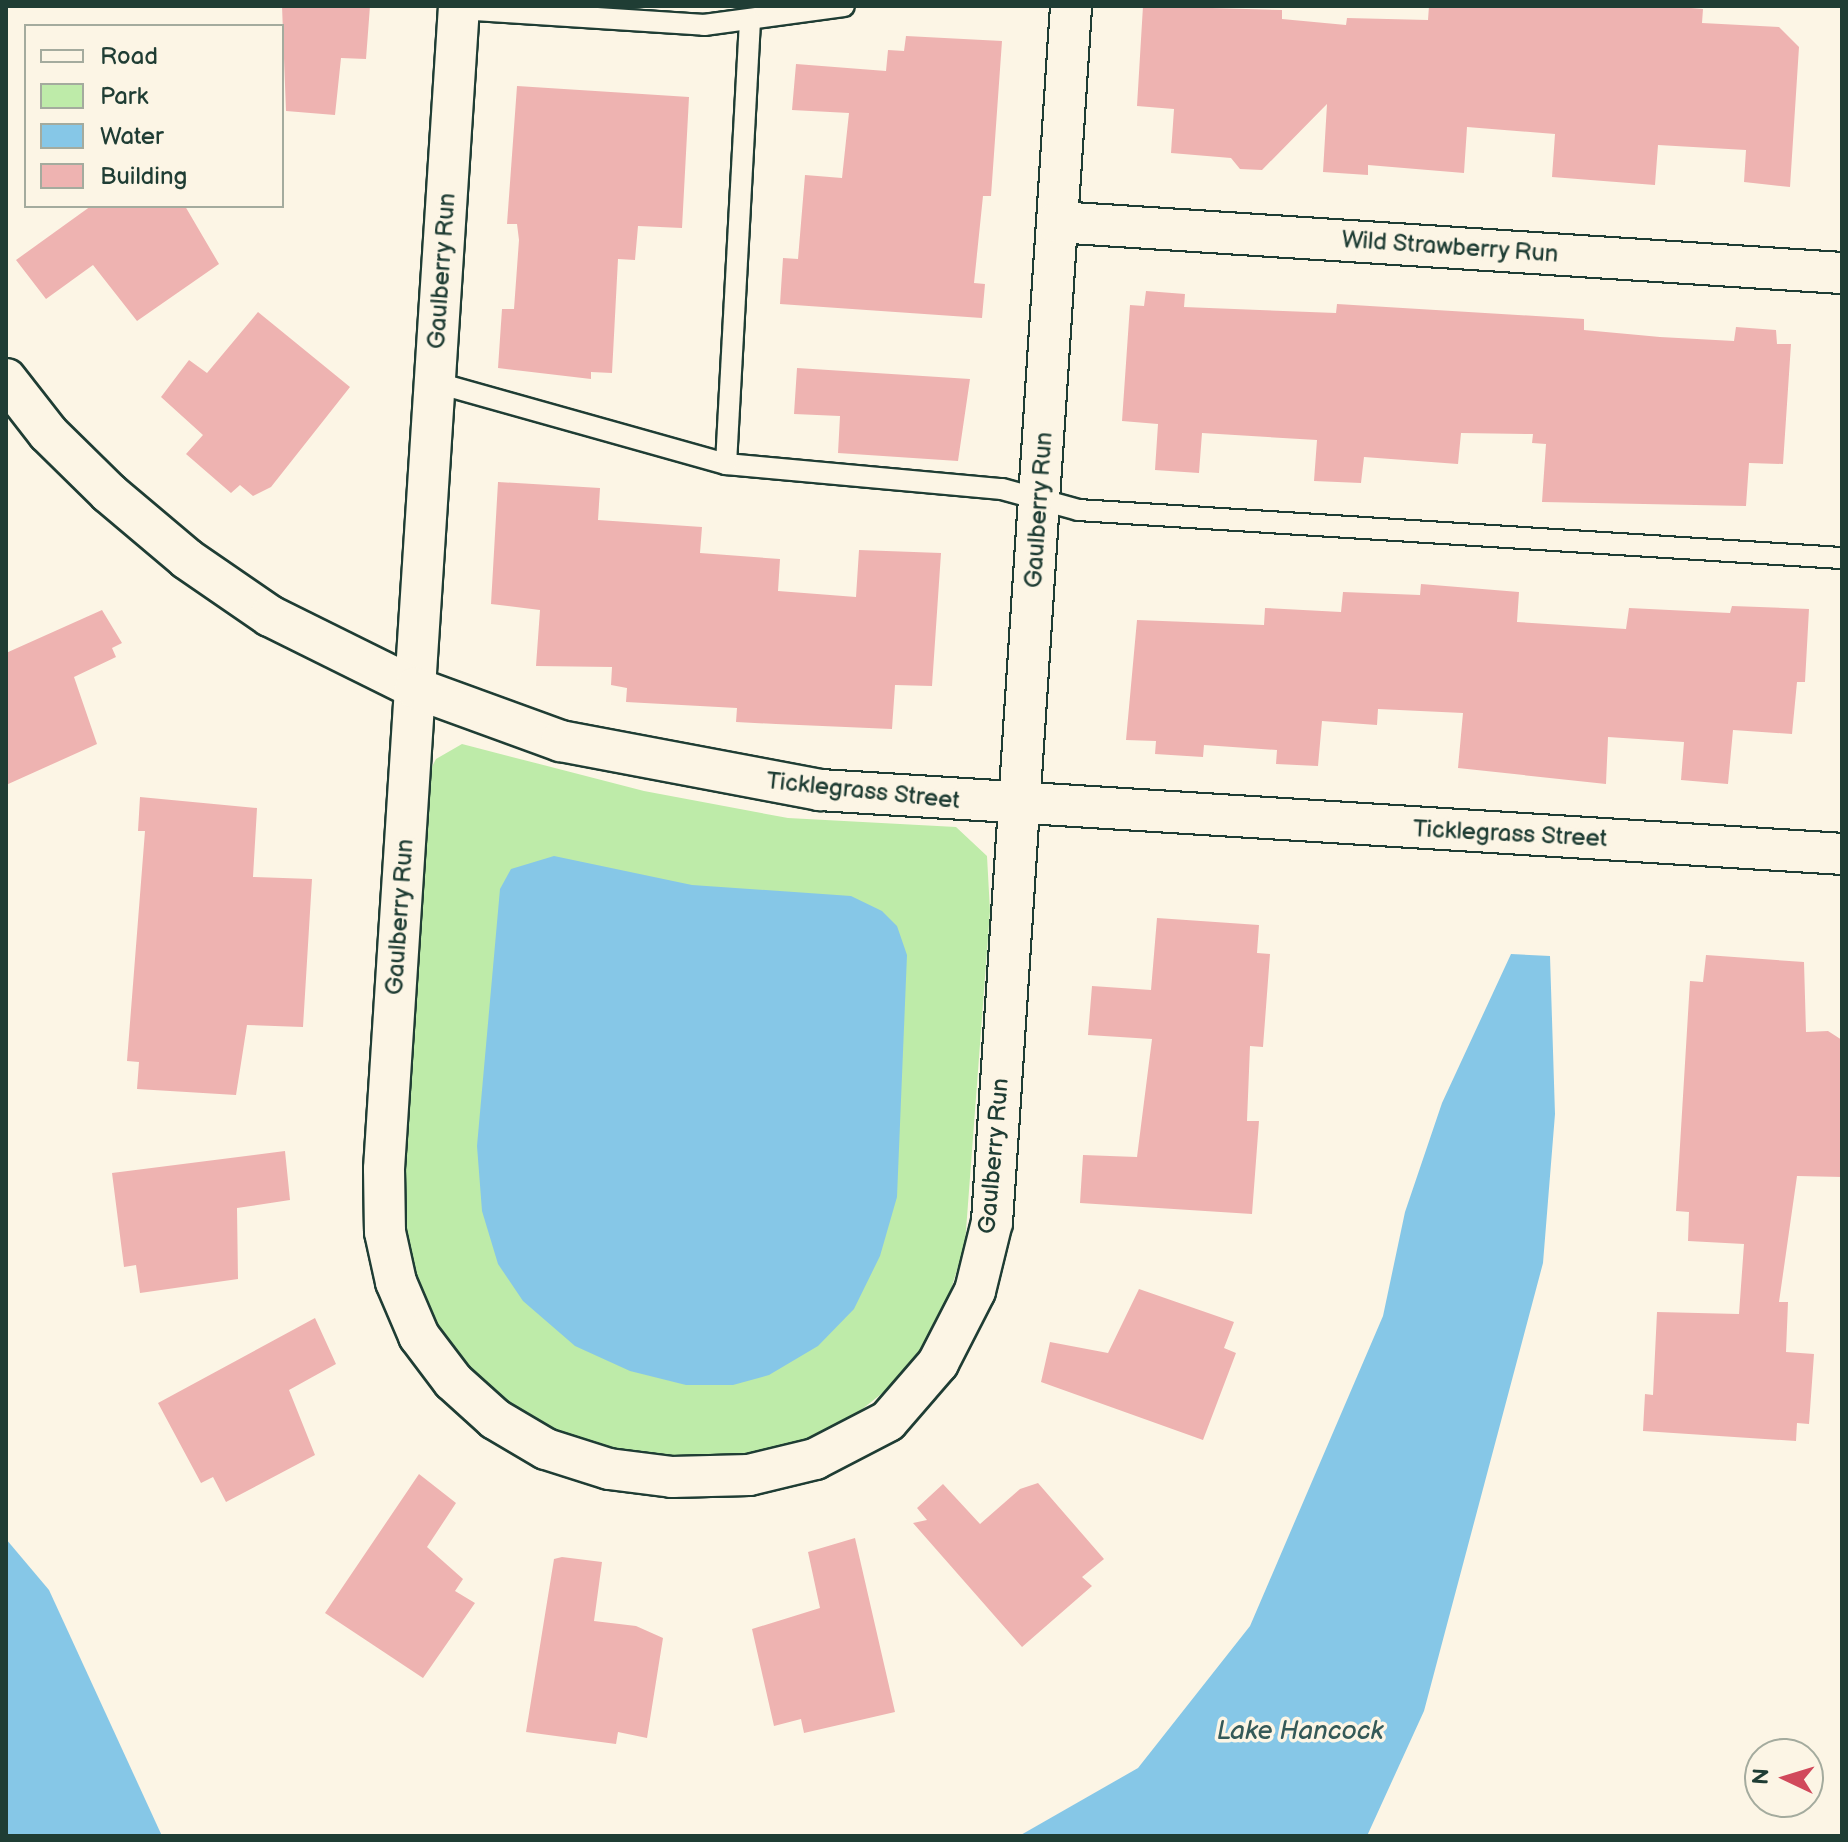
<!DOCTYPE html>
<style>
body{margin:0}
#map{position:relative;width:1848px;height:1842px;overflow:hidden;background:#fcf5e5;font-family:"Balsamiq Sans",sans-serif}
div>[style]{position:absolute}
.green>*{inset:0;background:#beeba9}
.water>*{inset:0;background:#86c7e7}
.building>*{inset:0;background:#eeb3b1}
.roads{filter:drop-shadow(2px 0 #1f3d34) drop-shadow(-2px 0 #1f3d34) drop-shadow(0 2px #1f3d34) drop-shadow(0 -2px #1f3d34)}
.service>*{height:20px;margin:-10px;padding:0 10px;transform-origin:10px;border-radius:10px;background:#fcf5e5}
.minor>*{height:40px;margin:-20px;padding:0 20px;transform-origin:20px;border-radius:20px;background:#fcf5e5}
span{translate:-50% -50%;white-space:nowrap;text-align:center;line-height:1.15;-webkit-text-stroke:7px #fcf5e5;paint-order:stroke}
.street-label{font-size:24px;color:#1f3d34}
.water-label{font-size:26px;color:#345958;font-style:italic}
.frame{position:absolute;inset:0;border:8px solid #1f3d34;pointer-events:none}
.legend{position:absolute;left:24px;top:24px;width:260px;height:184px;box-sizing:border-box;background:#fcf5e5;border:2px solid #a4ab9e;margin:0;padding:10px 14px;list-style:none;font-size:24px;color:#1f3d34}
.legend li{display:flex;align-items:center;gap:16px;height:40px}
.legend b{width:40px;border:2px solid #a4ab9e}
.north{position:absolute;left:1744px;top:1738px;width:80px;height:80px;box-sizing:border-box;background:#fcf5e5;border:2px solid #a4ab9e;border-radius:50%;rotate:274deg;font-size:22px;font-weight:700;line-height:32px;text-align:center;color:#1f3d34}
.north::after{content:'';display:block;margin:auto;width:28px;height:36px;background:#d1495b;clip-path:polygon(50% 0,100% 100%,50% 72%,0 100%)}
</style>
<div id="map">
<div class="green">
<div style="clip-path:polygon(462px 744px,644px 791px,788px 818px,956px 827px,987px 856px,990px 911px,965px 1244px,944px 1312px,930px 1336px,895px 1383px,836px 1430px,771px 1457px,674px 1463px,596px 1450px,544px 1432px,501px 1404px,457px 1359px,420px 1299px,400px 1231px,424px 782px,436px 759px)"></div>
</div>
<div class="water">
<div style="clip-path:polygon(554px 856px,692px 885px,851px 896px,882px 911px,897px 926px,907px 955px,897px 1197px,880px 1256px,854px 1309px,818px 1346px,769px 1375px,733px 1385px,686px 1385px,630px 1371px,575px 1346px,523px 1301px,498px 1264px,482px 1211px,477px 1146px,500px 889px,511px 869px)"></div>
<div style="clip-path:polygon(1511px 954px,1550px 956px,1555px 1114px,1543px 1263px,1424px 1711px,1367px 1836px,1019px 1836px,1138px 1768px,1250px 1626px,1383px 1316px,1405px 1212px,1442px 1103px)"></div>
<div style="clip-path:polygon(6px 1539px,49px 1590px,162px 1836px,6px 1836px)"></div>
</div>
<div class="building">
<div style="clip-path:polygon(282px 6px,370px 6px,366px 59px,341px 58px,335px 115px,286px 111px)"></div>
<div style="clip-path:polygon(1143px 6px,1282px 10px,1282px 19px,1346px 25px,1347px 18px,1428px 20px,1429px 6px,1667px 6px,1703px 9px,1702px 23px,1779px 27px,1799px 47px,1790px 187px,1744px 182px,1746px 150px,1658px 145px,1655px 185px,1552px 177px,1555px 134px,1467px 127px,1464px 173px,1368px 165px,1368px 175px,1323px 172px,1327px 104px,1262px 170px,1240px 169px,1231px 158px,1171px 153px,1174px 109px,1137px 106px)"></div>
<div style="clip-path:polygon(906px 36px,1002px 41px,991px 196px,983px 196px,974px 283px,985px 284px,982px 318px,780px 304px,783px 258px,798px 259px,805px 175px,842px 178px,849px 113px,792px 110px,796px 64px,886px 71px,888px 50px,904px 51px)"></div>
<div style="clip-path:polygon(517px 86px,689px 97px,682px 228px,638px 226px,635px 260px,618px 259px,612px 373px,591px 372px,591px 379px,498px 368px,502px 309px,514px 309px,519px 240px,517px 224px,507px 224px)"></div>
<div style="clip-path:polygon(91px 206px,185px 206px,219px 264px,137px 321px,93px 265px,46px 299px,16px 260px)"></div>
<div style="clip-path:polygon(1146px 291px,1185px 294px,1184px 307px,1336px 313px,1337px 304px,1584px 319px,1584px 330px,1660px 337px,1734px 341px,1736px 327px,1776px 330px,1777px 344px,1791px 344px,1783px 464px,1749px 463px,1746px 506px,1542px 502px,1546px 444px,1532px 443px,1533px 434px,1461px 433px,1458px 464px,1364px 457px,1361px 483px,1314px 481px,1317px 440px,1202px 433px,1199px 473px,1155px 470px,1158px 424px,1122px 421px,1130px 305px,1144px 306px)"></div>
<div style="clip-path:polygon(258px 312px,350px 387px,271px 487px,253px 496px,240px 485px,231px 493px,186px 454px,203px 435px,161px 397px,189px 360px,207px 373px)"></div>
<div style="clip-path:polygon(797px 368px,970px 379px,958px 461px,838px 453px,840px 416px,794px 414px)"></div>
<div style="clip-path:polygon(498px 482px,600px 488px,598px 520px,702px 527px,700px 553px,780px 559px,778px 591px,856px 597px,859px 550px,941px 553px,932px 686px,895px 685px,892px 729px,776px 724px,736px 722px,737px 708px,626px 702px,627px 688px,611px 685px,612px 667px,536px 666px,540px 610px,491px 604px)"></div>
<div style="clip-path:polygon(1421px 584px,1519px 592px,1517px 622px,1626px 629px,1629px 608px,1730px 613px,1732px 606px,1809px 609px,1805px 682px,1797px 682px,1792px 734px,1733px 730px,1728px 784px,1681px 780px,1684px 742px,1608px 737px,1606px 784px,1458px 768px,1463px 713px,1378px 709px,1377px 725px,1322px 721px,1318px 766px,1276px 764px,1277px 750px,1204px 745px,1203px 757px,1155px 754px,1156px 741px,1126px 740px,1137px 620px,1264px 625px,1265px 608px,1341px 612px,1343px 592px,1420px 595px)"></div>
<div style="clip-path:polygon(102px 610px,122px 643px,112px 648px,116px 657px,74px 677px,97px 744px,6px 785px,6px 653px)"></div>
<div style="clip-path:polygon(140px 797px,257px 808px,253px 877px,312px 879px,303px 1027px,247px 1025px,236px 1095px,137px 1089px,139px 1062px,127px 1061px,145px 831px,138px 831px)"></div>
<div style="clip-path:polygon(1157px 918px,1259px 925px,1257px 953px,1270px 954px,1263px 1047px,1250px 1046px,1247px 1121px,1259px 1121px,1252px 1214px,1080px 1203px,1083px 1155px,1137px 1157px,1152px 1039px,1088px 1035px,1092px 986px,1151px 990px)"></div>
<div style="clip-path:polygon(1706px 955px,1804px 962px,1806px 1032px,1828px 1031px,1842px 1040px,1842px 1177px,1797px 1176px,1779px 1302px,1788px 1302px,1786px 1352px,1814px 1354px,1809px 1424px,1797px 1423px,1796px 1441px,1643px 1431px,1645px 1394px,1653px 1395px,1657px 1312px,1739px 1314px,1744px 1244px,1688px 1241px,1689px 1212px,1676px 1211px,1690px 981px,1703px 982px)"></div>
<div style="clip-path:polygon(285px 1151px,290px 1200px,237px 1208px,238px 1279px,140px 1293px,136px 1265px,124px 1267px,112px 1173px)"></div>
<div style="clip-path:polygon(1139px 1289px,1234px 1322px,1224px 1348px,1236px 1353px,1203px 1440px,1041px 1382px,1050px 1342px,1108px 1353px)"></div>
<div style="clip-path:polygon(315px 1318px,336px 1364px,289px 1390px,315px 1455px,226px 1502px,213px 1477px,201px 1483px,158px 1403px)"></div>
<div style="clip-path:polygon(419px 1474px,456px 1503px,427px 1547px,463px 1579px,455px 1591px,475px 1603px,423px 1678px,325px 1613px)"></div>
<div style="clip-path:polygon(1038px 1483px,1104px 1559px,1082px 1577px,1092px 1586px,1022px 1647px,913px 1523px,927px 1520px,917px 1508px,943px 1484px,980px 1524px,1020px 1489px)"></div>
<div style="clip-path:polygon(855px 1538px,895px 1712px,804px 1733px,801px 1719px,774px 1726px,752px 1629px,820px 1608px,808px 1552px)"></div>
<div style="clip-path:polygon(562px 1557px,602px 1562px,594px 1621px,636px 1626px,663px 1638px,647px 1738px,618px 1732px,616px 1744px,526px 1732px,554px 1559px)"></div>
</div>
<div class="roads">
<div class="service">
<div style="left:459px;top:9px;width:246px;rotate:3.7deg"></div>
<div style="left:704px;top:25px;width:141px;rotate:-7.7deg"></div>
<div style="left:434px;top:382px;width:303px;rotate:15.7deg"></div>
<div style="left:726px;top:464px;width:277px;rotate:5.2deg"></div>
<div style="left:1002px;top:489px;width:79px;rotate:15.4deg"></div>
<div style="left:1078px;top:510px;width:766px;rotate:3.6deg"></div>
<div style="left:726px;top:464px;width:443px;rotate:-86.9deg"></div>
</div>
<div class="minor">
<div style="left:459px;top:6px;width:1165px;rotate:93.69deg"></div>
<div style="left:384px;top:1169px;width:63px;rotate:89.1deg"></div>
<div style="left:385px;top:1232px;width:51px;rotate:77.6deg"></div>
<div style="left:396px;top:1282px;width:59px;rotate:66.9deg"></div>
<div style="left:419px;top:1336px;width:56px;rotate:52.9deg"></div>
<div style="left:453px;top:1381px;width:57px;rotate:42.1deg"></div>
<div style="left:495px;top:1419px;width:59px;rotate:30.5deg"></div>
<div style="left:546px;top:1449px;width:66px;rotate:17.6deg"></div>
<div style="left:609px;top:1469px;width:64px;rotate:7.2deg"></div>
<div style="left:672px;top:1477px;width:77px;rotate:-1.5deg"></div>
<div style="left:749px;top:1475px;width:68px;rotate:-13.6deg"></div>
<div style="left:815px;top:1459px;width:82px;rotate:-27.5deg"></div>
<div style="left:888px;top:1421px;width:77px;rotate:-49.2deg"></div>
<div style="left:938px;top:1363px;width:81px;rotate:-62.8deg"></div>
<div style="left:975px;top:1291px;width:71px;rotate:-76.2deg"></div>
<div style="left:992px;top:1222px;width:1219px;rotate:-86.28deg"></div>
<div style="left:1057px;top:222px;width:787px;rotate:3.72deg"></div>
<div style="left:6px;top:379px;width:68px;rotate:52.1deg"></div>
<div style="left:48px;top:433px;width:86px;rotate:44.5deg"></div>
<div style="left:109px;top:493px;width:102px;rotate:40.2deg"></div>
<div style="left:187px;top:559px;width:101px;rotate:34.5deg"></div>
<div style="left:270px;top:616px;width:162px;rotate:26.4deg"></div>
<div style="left:415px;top:688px;width:155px;rotate:20deg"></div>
<div style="left:561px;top:741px;width:264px;rotate:10.7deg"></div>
<div style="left:820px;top:790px;width:1024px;rotate:3.58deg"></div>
</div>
</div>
<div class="street-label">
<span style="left:1450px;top:247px;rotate:4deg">Wild Strawberry Run</span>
<span style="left:442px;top:271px;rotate:-86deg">Gaulberry Run</span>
<span style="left:1039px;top:510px;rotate:-86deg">Gaulberry Run</span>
<span style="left:863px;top:791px;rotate:6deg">Ticklegrass Street</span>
<span style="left:1510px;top:834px;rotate:3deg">Ticklegrass Street</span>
<span style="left:400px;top:917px;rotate:-86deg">Gaulberry Run</span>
<span style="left:994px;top:1156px;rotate:-85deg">Gaulberry Run</span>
</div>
<div class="water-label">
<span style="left:1300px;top:1732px">Lake Hancock</span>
</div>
<div class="frame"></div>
<ul class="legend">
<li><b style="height:10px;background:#fcf5e5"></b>Road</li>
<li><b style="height:22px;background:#beeba9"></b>Park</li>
<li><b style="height:22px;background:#86c7e7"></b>Water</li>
<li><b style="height:22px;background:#eeb3b1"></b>Building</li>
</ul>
<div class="north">N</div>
</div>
